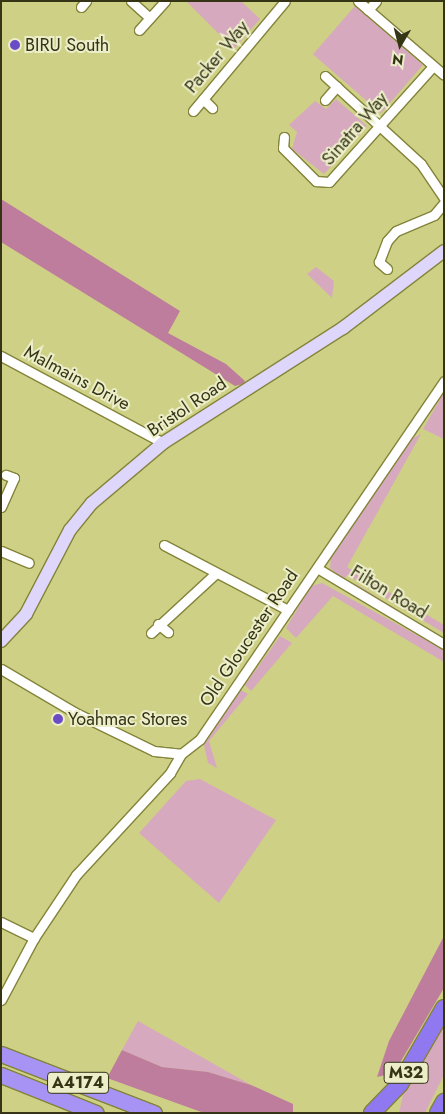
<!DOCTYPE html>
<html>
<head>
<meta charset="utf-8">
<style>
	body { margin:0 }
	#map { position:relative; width:445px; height:1114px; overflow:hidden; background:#ced085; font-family:Jost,sans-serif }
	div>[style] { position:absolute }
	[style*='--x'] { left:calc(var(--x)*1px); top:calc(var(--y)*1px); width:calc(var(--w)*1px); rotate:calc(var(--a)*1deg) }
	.green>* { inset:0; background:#d7a9be; transform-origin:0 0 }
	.forest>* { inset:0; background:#bf7d9d }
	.roads { filter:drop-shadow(1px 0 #83843a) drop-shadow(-1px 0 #83843a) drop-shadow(0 1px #83843a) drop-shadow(0 -1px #83843a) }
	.minor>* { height:9px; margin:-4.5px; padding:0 4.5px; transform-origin:4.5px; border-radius:4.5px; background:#fff }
	.secondary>* { height:12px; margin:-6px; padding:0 6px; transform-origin:6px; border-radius:6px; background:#ded6fb }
	.trunk>* { height:15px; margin:-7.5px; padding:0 7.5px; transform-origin:7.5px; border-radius:7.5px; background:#a693f4 }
	.motorway>* { height:16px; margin:-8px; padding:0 8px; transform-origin:8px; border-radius:8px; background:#9078f1 }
	.dots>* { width:14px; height:14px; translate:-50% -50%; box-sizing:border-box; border:2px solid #eceec9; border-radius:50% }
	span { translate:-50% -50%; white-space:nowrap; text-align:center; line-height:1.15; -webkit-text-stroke:4px #eceec9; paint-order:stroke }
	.shield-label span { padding:1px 4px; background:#eceec9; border:1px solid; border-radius:4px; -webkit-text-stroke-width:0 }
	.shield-label { font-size:16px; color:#353516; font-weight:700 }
	.poi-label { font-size:18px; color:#353516 }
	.left { translate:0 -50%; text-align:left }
	.street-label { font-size:18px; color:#353516 }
	.frame { position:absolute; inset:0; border:2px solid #353516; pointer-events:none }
	.north { position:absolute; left:375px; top:20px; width:50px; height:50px; -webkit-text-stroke:4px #eceec9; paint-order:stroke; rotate:188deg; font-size:14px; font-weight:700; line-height:20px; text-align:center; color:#353516 }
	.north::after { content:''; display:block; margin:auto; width:18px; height:22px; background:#353516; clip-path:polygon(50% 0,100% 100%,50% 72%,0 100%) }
</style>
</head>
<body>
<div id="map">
	<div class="green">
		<i style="clip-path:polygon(186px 1px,241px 1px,260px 19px,234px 49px)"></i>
		<i style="left:355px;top:6px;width:90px;height:64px;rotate:41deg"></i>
		<i style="clip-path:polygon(336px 99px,367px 126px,324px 174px,292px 149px,297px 132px,289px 125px,315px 101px,326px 109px)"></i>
		<i style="clip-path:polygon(316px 267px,334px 281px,332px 298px,307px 274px)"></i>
		<i style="clip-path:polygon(444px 392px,444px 439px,423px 429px)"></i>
		<i style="clip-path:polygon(421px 434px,347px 567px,444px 625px,444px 633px,347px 575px,344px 580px,330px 568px,331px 556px,411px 439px)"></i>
		<i style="clip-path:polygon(322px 583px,444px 650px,444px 662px,333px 596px,296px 638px,286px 628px,311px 586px)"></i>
		<i style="clip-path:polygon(350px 584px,356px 584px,444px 639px)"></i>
		<i style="clip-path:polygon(280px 636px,292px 643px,251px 691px,245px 685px)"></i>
		<i style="clip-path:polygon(241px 690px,248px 694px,209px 741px,217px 768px,208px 763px,204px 745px)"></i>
		<i style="clip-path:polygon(200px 779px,276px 820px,219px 903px,139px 833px,186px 781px)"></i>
		<i style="clip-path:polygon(444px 1017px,444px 1075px,425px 1113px,399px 1113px,406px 1081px)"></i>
		<i style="clip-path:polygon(138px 1021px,251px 1085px,208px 1072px,162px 1067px,122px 1050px)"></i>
	</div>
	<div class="forest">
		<i style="clip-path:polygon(1px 199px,180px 311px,168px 333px,226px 364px,245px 381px,243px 384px,235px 386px,1px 242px)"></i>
		<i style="clip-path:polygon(444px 936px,444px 988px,394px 1073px,377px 1077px,389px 1041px)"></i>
		<i style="clip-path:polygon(122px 1050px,162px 1067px,208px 1072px,251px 1085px,293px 1104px,293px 1113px,204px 1113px,107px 1078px)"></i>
	</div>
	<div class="roads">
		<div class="minor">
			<i style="--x:131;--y:1;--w:25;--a:42"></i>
			<i style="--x:358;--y:1;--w:113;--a:40.7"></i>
			<i style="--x:81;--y:7;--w:8;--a:-50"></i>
			<i style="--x:368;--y:10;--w:12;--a:-48"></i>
			<i style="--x:139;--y:30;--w:39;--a:-48"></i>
			<i style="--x:325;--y:76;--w:130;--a:42.5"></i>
			<i style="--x:421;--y:164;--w:41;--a:55.9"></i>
			<i style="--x:203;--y:99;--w:13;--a:45"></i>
			<i style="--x:325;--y:100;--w:18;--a:-49"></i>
			<i style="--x:193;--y:111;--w:143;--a:-50.1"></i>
			<i style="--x:284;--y:137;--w:11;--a:95"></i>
			<i style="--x:283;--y:148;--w:47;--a:45"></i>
			<i style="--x:316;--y:181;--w:13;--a:4"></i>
			<i style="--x:329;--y:182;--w:156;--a:-48.1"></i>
			<i style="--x:387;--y:269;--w:11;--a:-139"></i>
			<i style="--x:379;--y:262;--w:22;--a:-69"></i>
			<i style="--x:387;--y:241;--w:13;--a:-48"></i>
			<i style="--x:396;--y:231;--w:41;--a:-22.8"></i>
			<i style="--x:434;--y:215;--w:16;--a:-50"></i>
			<i style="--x:1;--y:356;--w:184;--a:28.2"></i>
			<i style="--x:1;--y:507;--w:32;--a:-66"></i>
			<i style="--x:14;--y:478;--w:9;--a:-159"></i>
			<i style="--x:164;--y:545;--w:140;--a:27.7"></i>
			<i style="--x:1;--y:551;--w:30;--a:23"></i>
			<i style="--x:317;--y:568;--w:148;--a:30.9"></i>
			<i style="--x:158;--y:624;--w:13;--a:39"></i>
			<i style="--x:151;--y:633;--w:88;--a:-42.7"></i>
			<i style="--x:1;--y:669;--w:85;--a:30.5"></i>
			<i style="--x:74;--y:712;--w:89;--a:26"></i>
			<i style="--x:154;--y:751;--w:27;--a:6"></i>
			<i style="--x:1;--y:922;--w:37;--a:26"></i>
			<i style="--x:1;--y:1000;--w:70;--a:-62"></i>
			<i style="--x:34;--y:938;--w:76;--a:-56.3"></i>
			<i style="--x:76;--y:875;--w:139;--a:-47.3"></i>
			<i style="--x:170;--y:773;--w:22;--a:-60"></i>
			<i style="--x:181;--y:754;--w:24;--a:-38"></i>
			<i style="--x:200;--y:739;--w:433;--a:-55.7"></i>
		</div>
		<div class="secondary">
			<i style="--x:1;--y:641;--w:37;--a:-47"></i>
			<i style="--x:26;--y:614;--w:95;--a:-62.4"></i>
			<i style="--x:70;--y:530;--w:35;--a:-51"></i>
			<i style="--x:92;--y:503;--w:93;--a:-40.2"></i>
			<i style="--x:163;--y:443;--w:214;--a:-32.6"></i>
			<i style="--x:343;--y:328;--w:127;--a:-37.3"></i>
		</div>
		<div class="trunk">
			<i style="--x:1;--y:1054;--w:164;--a:21.1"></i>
			<i style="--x:1;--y:1075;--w:102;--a:21.8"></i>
		</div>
		<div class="motorway">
			<i style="--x:372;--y:1113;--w:40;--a:-46"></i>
			<i style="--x:400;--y:1084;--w:88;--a:-59.9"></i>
			<i style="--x:438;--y:1113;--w:13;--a:-61"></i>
		</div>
	</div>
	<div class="dots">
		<i style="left:15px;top:45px;background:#6a4dc6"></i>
		<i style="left:58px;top:719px;background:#6a4dc6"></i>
	</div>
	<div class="shield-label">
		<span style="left:406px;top:1073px">M32</span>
		<span style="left:78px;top:1083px">A4174</span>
	</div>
	<div class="poi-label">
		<span class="left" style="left:25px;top:45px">BIRU South</span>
		<span class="left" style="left:68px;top:719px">Yoahmac Stores</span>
	</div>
	<div class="street-label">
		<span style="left:217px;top:57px;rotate:-50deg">Packer Way</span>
		<span style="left:355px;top:129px;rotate:-49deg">Sinatra Way</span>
		<span style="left:77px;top:378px;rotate:28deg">Malmains Drive</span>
		<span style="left:187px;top:407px;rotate:-34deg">Bristol Road</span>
		<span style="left:389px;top:592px;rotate:31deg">Filton Road</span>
		<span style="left:249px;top:638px;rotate:-56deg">Old Gloucester Road</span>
	</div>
	<div class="frame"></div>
	<div class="north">N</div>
</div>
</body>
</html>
